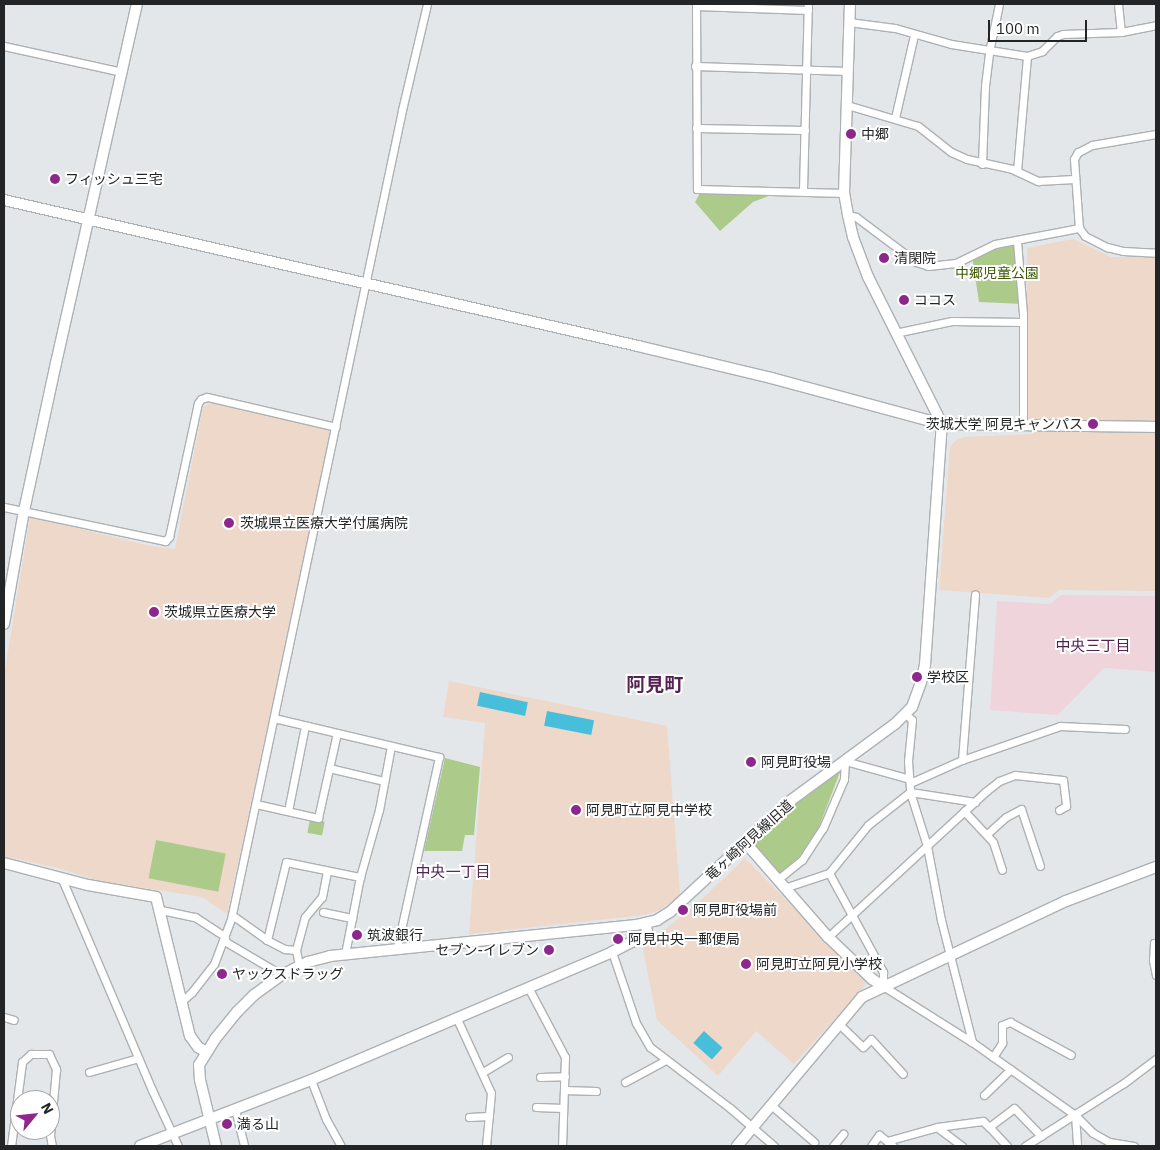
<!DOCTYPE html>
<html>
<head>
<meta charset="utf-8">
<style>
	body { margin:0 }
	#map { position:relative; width:1160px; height:1150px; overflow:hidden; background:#e3e7ea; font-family:"IBM Plex Sans","Noto Sans JP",sans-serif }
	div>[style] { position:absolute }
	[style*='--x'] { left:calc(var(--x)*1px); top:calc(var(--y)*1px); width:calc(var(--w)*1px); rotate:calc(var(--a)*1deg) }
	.education>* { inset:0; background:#edd8ca }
	.medical>* { inset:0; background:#efd5db }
	.green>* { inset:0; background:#accb8b; transform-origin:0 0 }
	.water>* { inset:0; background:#48bfda; transform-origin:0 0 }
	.roads { filter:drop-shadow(1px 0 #adb1b4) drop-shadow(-1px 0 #adb1b4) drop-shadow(0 1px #adb1b4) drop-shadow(0 -1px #adb1b4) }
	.street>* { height:7px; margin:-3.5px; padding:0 3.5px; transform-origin:3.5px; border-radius:3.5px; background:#fff }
	.secondary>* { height:10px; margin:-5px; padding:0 5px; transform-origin:5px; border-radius:5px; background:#fff }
	.dots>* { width:14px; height:14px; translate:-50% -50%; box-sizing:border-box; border:2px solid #fff; border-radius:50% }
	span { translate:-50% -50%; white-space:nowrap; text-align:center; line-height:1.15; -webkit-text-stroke:4px #fff; paint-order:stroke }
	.poi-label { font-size:14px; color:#232425 }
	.left { translate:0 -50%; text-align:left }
	.right { translate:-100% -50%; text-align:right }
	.park-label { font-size:14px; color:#3b5a02 }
	.street-label { font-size:14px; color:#232425 }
	.neighbourhood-label { font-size:15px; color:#542353 }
	.district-label { font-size:19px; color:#542353; font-weight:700 }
	.frame { position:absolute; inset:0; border:5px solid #232425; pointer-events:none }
	.north { position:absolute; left:10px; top:1090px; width:50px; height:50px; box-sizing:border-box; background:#fff; border:1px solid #a7a7a8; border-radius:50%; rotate:62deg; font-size:14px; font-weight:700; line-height:20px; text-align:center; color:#232425 }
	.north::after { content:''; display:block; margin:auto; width:18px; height:22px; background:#8e278c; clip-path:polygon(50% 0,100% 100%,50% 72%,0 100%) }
	.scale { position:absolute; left:988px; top:20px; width:99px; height:22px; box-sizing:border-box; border:2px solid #232425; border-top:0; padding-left:6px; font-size:15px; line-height:18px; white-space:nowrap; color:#232425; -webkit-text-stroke:4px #fff; paint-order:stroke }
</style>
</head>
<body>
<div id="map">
	<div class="education">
		<i style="clip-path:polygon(1073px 239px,1111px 257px,1156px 257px,1156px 591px,1059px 590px,1049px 598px,939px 590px,950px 447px,956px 440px,964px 437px,1033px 434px,1026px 413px,1027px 248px)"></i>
		<i style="clip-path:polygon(211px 403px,328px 427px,331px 433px,227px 914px,202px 897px,100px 881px,58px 868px,4px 856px,4px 676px,30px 517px,155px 547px,175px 549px,203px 407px)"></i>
		<i style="clip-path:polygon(449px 681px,667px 726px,680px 895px,660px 910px,644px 915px,469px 934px,485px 723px,443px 717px)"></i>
		<i style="clip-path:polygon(745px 858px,867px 983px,794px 1064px,756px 1031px,718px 1076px,657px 1020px,642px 945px,658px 935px,699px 902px)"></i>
	</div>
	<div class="medical">
		<i style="clip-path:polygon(1061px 595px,1156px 596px,1156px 672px,1104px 668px,1058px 715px,990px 710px,997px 601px,1050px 604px)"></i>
	</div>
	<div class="green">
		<i style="clip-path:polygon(697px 190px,774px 194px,753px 202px,720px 231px,695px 202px,700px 193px)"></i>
		<i style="clip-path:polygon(1017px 241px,1022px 304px,979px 302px,972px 256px,995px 244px)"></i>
		<i style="clip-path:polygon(445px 758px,480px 767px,474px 835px,465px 835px,462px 851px,424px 851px)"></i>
		<i style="clip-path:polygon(842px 767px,815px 837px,793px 864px,778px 876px,749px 841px)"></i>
		<i style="left:310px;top:819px;width:15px;height:14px;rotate:11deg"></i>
		<i style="left:156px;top:840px;width:71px;height:39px;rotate:11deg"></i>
	</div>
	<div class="water">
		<i style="left:480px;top:692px;width:49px;height:14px;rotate:12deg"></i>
		<i style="left:547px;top:711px;width:48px;height:15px;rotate:11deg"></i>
		<i style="left:704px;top:1031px;width:25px;height:16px;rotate:42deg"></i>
	</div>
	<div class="roads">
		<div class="street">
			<i style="--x:696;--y:4;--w:185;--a:89.7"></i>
			<i style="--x:697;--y:189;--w:147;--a:1.6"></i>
			<i style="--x:1118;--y:4;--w:28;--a:84"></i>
			<i style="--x:696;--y:6;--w:112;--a:2"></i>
			<i style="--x:849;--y:22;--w:46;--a:7.4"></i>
			<i style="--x:895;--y:28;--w:58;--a:15.9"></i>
			<i style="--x:951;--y:44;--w:77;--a:9"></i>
			<i style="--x:1027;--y:56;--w:16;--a:-18"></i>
			<i style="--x:1042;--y:51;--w:21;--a:-45"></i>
			<i style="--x:1057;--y:36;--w:6;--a:-18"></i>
			<i style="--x:1063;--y:34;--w:58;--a:-2"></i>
			<i style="--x:1121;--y:32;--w:36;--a:-11"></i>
			<i style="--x:4;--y:46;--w:121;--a:12.4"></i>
			<i style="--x:695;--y:66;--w:153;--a:1.9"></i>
			<i style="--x:847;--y:105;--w:74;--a:16.5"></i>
			<i style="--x:918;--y:126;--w:42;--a:38.2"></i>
			<i style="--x:951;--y:152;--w:17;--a:24"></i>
			<i style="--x:967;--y:159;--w:46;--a:12.5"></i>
			<i style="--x:1012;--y:169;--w:29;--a:25"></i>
			<i style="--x:1038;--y:181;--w:36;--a:-3"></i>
			<i style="--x:895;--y:118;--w:85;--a:-77.1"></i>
			<i style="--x:696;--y:128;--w:109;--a:1.1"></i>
			<i style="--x:1156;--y:134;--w:65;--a:170.2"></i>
			<i style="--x:1092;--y:145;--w:16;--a:153"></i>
			<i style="--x:1078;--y:152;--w:8;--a:120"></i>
			<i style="--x:1074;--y:159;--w:69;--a:85.9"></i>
			<i style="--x:1079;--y:228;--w:10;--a:53"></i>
			<i style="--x:1085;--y:236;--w:25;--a:27"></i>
			<i style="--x:1107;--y:247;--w:16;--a:14"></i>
			<i style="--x:1123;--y:251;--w:33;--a:3"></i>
			<i style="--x:982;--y:164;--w:78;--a:-87.8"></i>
			<i style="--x:985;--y:86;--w:34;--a:-83"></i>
			<i style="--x:989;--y:52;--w:49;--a:-78.2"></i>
			<i style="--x:1017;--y:171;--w:115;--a:-85"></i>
			<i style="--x:803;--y:190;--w:186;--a:-88.5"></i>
			<i style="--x:848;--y:215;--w:8;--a:14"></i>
			<i style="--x:856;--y:217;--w:75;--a:36.9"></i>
			<i style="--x:916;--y:262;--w:13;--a:18"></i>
			<i style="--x:928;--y:266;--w:28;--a:-6"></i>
			<i style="--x:956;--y:263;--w:43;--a:-26"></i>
			<i style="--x:995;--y:244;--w:86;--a:-10.8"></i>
			<i style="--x:1017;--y:241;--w:73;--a:85.3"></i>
			<i style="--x:1023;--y:314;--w:112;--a:90"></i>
			<i style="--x:895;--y:333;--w:58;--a:-11.9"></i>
			<i style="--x:952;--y:321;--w:71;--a:0.8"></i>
			<i style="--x:4;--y:507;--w:165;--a:11.9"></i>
			<i style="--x:165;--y:541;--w:6;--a:-45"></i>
			<i style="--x:169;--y:537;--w:137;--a:-77.8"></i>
			<i style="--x:198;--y:403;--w:5;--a:-53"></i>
			<i style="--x:201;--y:399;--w:6;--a:-18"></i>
			<i style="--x:207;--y:397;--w:132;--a:13.1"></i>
			<i style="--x:906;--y:714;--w:8;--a:45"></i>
			<i style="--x:912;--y:720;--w:41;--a:95.6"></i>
			<i style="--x:908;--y:761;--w:31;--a:86"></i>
			<i style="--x:910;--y:792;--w:57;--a:72.5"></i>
			<i style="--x:927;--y:846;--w:75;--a:79.3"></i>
			<i style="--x:941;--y:920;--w:126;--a:75.7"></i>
			<i style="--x:274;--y:718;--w:170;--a:13.3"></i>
			<i style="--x:439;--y:757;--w:196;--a:102.4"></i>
			<i style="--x:962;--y:760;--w:166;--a:-85.5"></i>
			<i style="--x:329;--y:768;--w:57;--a:13.3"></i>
			<i style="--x:910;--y:783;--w:57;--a:-23.9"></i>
			<i style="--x:962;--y:760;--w:104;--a:-19.1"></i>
			<i style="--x:1060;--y:726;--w:65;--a:2.6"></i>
			<i style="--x:256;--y:804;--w:64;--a:12.7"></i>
			<i style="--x:318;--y:818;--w:87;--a:-77.4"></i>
			<i style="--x:288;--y:811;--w:87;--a:-78.7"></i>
			<i style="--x:964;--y:811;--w:42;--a:46.9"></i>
			<i style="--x:993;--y:842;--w:29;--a:72"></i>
			<i style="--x:987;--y:834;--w:25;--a:-42"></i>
			<i style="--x:1006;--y:817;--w:17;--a:-28"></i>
			<i style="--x:1021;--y:809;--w:60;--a:71.6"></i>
			<i style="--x:829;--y:873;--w:113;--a:61.4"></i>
			<i style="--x:883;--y:972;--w:14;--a:90"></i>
			<i style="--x:883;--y:986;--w:105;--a:32.2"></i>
			<i style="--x:972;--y:1042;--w:126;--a:35.3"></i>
			<i style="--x:1075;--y:1115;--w:25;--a:45"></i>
			<i style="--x:1093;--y:1133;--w:18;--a:29"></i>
			<i style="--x:1109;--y:1142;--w:25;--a:9"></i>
			<i style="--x:62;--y:879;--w:229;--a:66.9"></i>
			<i style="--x:152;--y:1090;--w:62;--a:65.1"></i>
			<i style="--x:777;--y:880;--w:32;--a:-39"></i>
			<i style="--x:802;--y:860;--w:38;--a:-57"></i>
			<i style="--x:823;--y:828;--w:53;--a:-66.8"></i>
			<i style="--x:844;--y:779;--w:18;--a:-87"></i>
			<i style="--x:845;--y:761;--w:67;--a:15.5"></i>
			<i style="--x:784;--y:888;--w:47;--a:-18.4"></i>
			<i style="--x:829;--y:873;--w:62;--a:-50.9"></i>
			<i style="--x:868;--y:825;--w:53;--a:-38.2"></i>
			<i style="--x:910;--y:792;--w:66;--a:8.7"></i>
			<i style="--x:161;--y:910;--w:35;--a:12"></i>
			<i style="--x:195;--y:917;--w:35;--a:33"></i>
			<i style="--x:224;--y:936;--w:6;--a:72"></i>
			<i style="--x:226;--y:942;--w:65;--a:30.5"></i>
			<i style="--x:323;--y:912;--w:30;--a:12"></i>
			<i style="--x:232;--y:915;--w:43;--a:35.5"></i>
			<i style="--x:267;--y:940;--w:20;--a:27"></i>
			<i style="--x:285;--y:949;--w:11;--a:5"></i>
			<i style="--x:296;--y:950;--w:15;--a:79"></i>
			<i style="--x:828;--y:937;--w:214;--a:-42.7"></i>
			<i style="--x:985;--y:792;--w:18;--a:-38"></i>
			<i style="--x:999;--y:781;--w:17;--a:-21"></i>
			<i style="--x:1015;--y:775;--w:48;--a:5.9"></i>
			<i style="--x:1063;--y:780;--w:26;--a:83"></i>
			<i style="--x:1066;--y:806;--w:8;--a:150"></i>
			<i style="--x:267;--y:940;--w:80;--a:-76.3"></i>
			<i style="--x:286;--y:862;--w:76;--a:11.5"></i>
			<i style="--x:1156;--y:943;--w:2;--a:180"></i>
			<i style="--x:1154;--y:943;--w:17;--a:93"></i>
			<i style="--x:1153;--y:960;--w:15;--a:79"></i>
			<i style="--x:296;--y:950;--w:34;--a:-75"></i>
			<i style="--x:305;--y:917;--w:26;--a:-50"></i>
			<i style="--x:322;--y:897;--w:26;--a:-79"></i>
			<i style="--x:612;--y:952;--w:75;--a:71.3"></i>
			<i style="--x:636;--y:1023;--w:28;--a:60"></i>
			<i style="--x:650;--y:1047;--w:101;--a:37.3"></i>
			<i style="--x:730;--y:1108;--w:58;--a:40.8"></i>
			<i style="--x:345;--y:954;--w:78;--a:-79"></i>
			<i style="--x:360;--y:877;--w:70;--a:-74.2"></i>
			<i style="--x:379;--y:810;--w:65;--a:-79.4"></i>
			<i style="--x:529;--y:989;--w:77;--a:62.1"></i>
			<i style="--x:565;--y:1057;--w:89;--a:91.9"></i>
			<i style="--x:182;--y:1001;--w:13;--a:-42"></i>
			<i style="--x:192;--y:992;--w:36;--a:-52"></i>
			<i style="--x:214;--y:964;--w:48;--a:-69.3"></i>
			<i style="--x:231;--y:919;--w:827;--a:-78.06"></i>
			<i style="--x:402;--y:110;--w:109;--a:-76.7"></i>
			<i style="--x:4;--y:1017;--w:10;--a:17"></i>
			<i style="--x:457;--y:1019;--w:81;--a:65.3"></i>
			<i style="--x:491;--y:1093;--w:53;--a:95.4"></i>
			<i style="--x:839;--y:1024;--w:33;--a:44"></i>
			<i style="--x:863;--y:1047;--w:11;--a:-45"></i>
			<i style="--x:871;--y:1039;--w:47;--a:47.6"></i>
			<i style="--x:993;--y:1057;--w:17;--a:-57"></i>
			<i style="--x:1002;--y:1043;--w:18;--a:-90"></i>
			<i style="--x:1002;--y:1025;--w:9;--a:-21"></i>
			<i style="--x:1010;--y:1022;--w:69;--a:28.4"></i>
			<i style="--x:89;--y:1072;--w:51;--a:-15.9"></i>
			<i style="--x:483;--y:1072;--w:29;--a:-31"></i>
			<i style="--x:540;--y:1077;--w:25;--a:-2"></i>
			<i style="--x:311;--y:1080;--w:42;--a:69"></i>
			<i style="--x:326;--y:1119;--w:31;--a:61"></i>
			<i style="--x:625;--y:1082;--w:47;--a:-28.2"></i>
			<i style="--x:564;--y:1090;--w:32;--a:2"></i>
			<i style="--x:984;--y:1095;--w:37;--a:-44"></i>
			<i style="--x:771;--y:1105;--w:57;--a:40.7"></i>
			<i style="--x:536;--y:1107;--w:27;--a:2"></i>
			<i style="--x:235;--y:1109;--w:38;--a:76"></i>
			<i style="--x:1075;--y:1115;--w:31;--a:86"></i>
			<i style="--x:469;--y:1117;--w:20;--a:-3"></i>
			<i style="--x:11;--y:1146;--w:85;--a:-82.5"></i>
			<i style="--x:22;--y:1062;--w:12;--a:-42"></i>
			<i style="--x:31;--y:1054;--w:18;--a:0"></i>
			<i style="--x:49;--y:1054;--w:17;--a:65"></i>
			<i style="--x:56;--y:1069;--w:66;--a:95.2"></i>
			<i style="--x:50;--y:1135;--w:11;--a:80"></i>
			<i style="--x:833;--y:1146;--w:16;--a:-50"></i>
			<i style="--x:871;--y:1146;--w:14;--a:-54"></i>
			<i style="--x:879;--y:1135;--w:10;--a:37"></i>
			<i style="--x:893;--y:1146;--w:8;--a:-140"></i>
			<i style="--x:887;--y:1141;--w:52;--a:-15.6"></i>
			<i style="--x:962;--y:1146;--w:31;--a:-143"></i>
			<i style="--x:937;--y:1127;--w:46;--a:-7.4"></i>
			<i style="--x:983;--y:1121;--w:8;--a:45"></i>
			<i style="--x:1007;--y:1146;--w:26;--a:-133"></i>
			<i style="--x:989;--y:1127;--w:31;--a:-37"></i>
			<i style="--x:1014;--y:1108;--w:39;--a:46"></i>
			<i style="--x:1025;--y:1146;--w:117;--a:-32.5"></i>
			<i style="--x:1124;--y:1083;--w:40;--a:-37"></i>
		</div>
		<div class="secondary">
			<i style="--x:4;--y:200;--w:651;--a:12.97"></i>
			<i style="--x:638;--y:346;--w:137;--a:13.5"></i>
			<i style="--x:771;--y:378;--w:177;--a:15.1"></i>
			<i style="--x:942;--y:424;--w:214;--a:0.8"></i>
			<i style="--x:4;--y:624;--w:115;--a:-80"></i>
			<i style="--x:24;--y:511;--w:151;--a:-77.8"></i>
			<i style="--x:56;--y:363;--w:368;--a:-77.3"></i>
			<i style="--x:745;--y:842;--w:126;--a:48.9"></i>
			<i style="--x:828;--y:937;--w:61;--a:43.7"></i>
			<i style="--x:872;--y:979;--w:13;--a:32"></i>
			<i style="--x:4;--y:863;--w:87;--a:14.7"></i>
			<i style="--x:88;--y:885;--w:69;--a:10"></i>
			<i style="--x:156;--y:897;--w:143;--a:76.3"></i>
			<i style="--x:190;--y:1036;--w:14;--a:54"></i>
			<i style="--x:198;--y:1047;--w:9;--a:32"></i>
			<i style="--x:140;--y:1146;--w:183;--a:-21.1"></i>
			<i style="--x:311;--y:1080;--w:327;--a:-23"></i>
			<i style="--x:612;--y:952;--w:34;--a:-27"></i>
			<i style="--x:642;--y:937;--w:6;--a:-39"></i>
			<i style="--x:647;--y:933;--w:10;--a:-96"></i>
			<i style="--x:216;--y:1146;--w:68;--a:-103.6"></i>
			<i style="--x:200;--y:1080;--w:15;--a:-94"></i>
			<i style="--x:199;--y:1065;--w:31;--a:-58"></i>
			<i style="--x:215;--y:1039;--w:35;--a:-51"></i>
			<i style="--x:237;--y:1012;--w:24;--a:-45"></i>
			<i style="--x:254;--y:995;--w:34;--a:-36"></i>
			<i style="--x:282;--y:975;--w:29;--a:-27"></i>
			<i style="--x:308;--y:962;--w:23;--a:-15"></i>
			<i style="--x:330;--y:956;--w:308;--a:-5.8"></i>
			<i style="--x:636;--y:925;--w:22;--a:-13"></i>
			<i style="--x:657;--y:920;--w:15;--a:-32"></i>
			<i style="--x:670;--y:912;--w:163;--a:-42.8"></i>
			<i style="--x:790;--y:801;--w:130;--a:-36.3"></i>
			<i style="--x:895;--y:724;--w:24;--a:-45"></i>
			<i style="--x:912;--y:707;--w:27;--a:-70"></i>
			<i style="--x:921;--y:682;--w:17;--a:-77"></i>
			<i style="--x:925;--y:665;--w:242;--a:-86"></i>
			<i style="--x:942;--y:424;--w:165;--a:-116.7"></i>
			<i style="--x:868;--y:277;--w:43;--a:-110.6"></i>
			<i style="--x:853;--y:237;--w:23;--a:-103"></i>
			<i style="--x:848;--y:215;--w:22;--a:-100"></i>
			<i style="--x:844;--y:193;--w:189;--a:-88.2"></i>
			<i style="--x:737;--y:1146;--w:194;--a:-50"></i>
			<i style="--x:862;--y:997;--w:225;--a:-25.2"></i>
			<i style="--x:1066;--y:901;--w:96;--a:-20.7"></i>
		</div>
	</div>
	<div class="dots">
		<i style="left:851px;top:134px;background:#8e278c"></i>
		<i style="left:55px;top:179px;background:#8e278c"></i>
		<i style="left:884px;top:258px;background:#8e278c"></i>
		<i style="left:904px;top:300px;background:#8e278c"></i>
		<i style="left:1093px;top:424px;background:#8e278c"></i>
		<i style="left:229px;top:523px;background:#8e278c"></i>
		<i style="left:154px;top:612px;background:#8e278c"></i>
		<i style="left:917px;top:677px;background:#8e278c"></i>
		<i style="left:751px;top:762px;background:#8e278c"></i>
		<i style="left:576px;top:810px;background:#8e278c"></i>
		<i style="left:683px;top:910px;background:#8e278c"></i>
		<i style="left:357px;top:935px;background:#8e278c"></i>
		<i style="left:618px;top:939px;background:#8e278c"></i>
		<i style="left:549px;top:950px;background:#8e278c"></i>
		<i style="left:746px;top:964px;background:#8e278c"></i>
		<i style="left:222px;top:974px;background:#8e278c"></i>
		<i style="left:227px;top:1124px;background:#8e278c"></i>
	</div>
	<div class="poi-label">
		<span class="left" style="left:861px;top:134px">中郷</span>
		<span class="left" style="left:65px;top:179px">フィッシュ三宅</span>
		<span class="left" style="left:894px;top:258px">清閑院</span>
		<span class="left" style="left:914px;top:300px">ココス</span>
		<span class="right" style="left:1083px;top:424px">茨城大学 阿見キャンパス</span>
		<span class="left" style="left:240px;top:523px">茨城県立医療大学付属病院</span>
		<span class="left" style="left:164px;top:612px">茨城県立医療大学</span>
		<span class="left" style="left:927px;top:677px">学校区</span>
		<span class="left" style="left:761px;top:762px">阿見町役場</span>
		<span class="left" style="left:586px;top:810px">阿見町立阿見中学校</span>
		<span class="left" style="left:693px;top:910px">阿見町役場前</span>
		<span class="left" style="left:367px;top:935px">筑波銀行</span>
		<span class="left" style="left:628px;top:939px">阿見中央一郵便局</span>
		<span class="right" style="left:539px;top:950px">セブン-イレブン</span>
		<span class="left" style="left:756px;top:964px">阿見町立阿見小学校</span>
		<span class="left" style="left:232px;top:974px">ヤックスドラッグ</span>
		<span class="left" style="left:237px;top:1124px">満る山</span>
	</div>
	<div class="park-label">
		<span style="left:997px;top:273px">中郷児童公園</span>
	</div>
	<div class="street-label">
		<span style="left:749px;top:840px;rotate:-42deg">竜ヶ崎阿見線旧道</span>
	</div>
	<div class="neighbourhood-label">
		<span style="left:1093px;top:646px">中央三丁目</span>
		<span style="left:453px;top:872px">中央一丁目</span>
	</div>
	<div class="district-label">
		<span style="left:655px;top:685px">阿見町</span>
	</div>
	<div class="frame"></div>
	<div class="north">N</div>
	<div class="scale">100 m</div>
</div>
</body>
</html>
